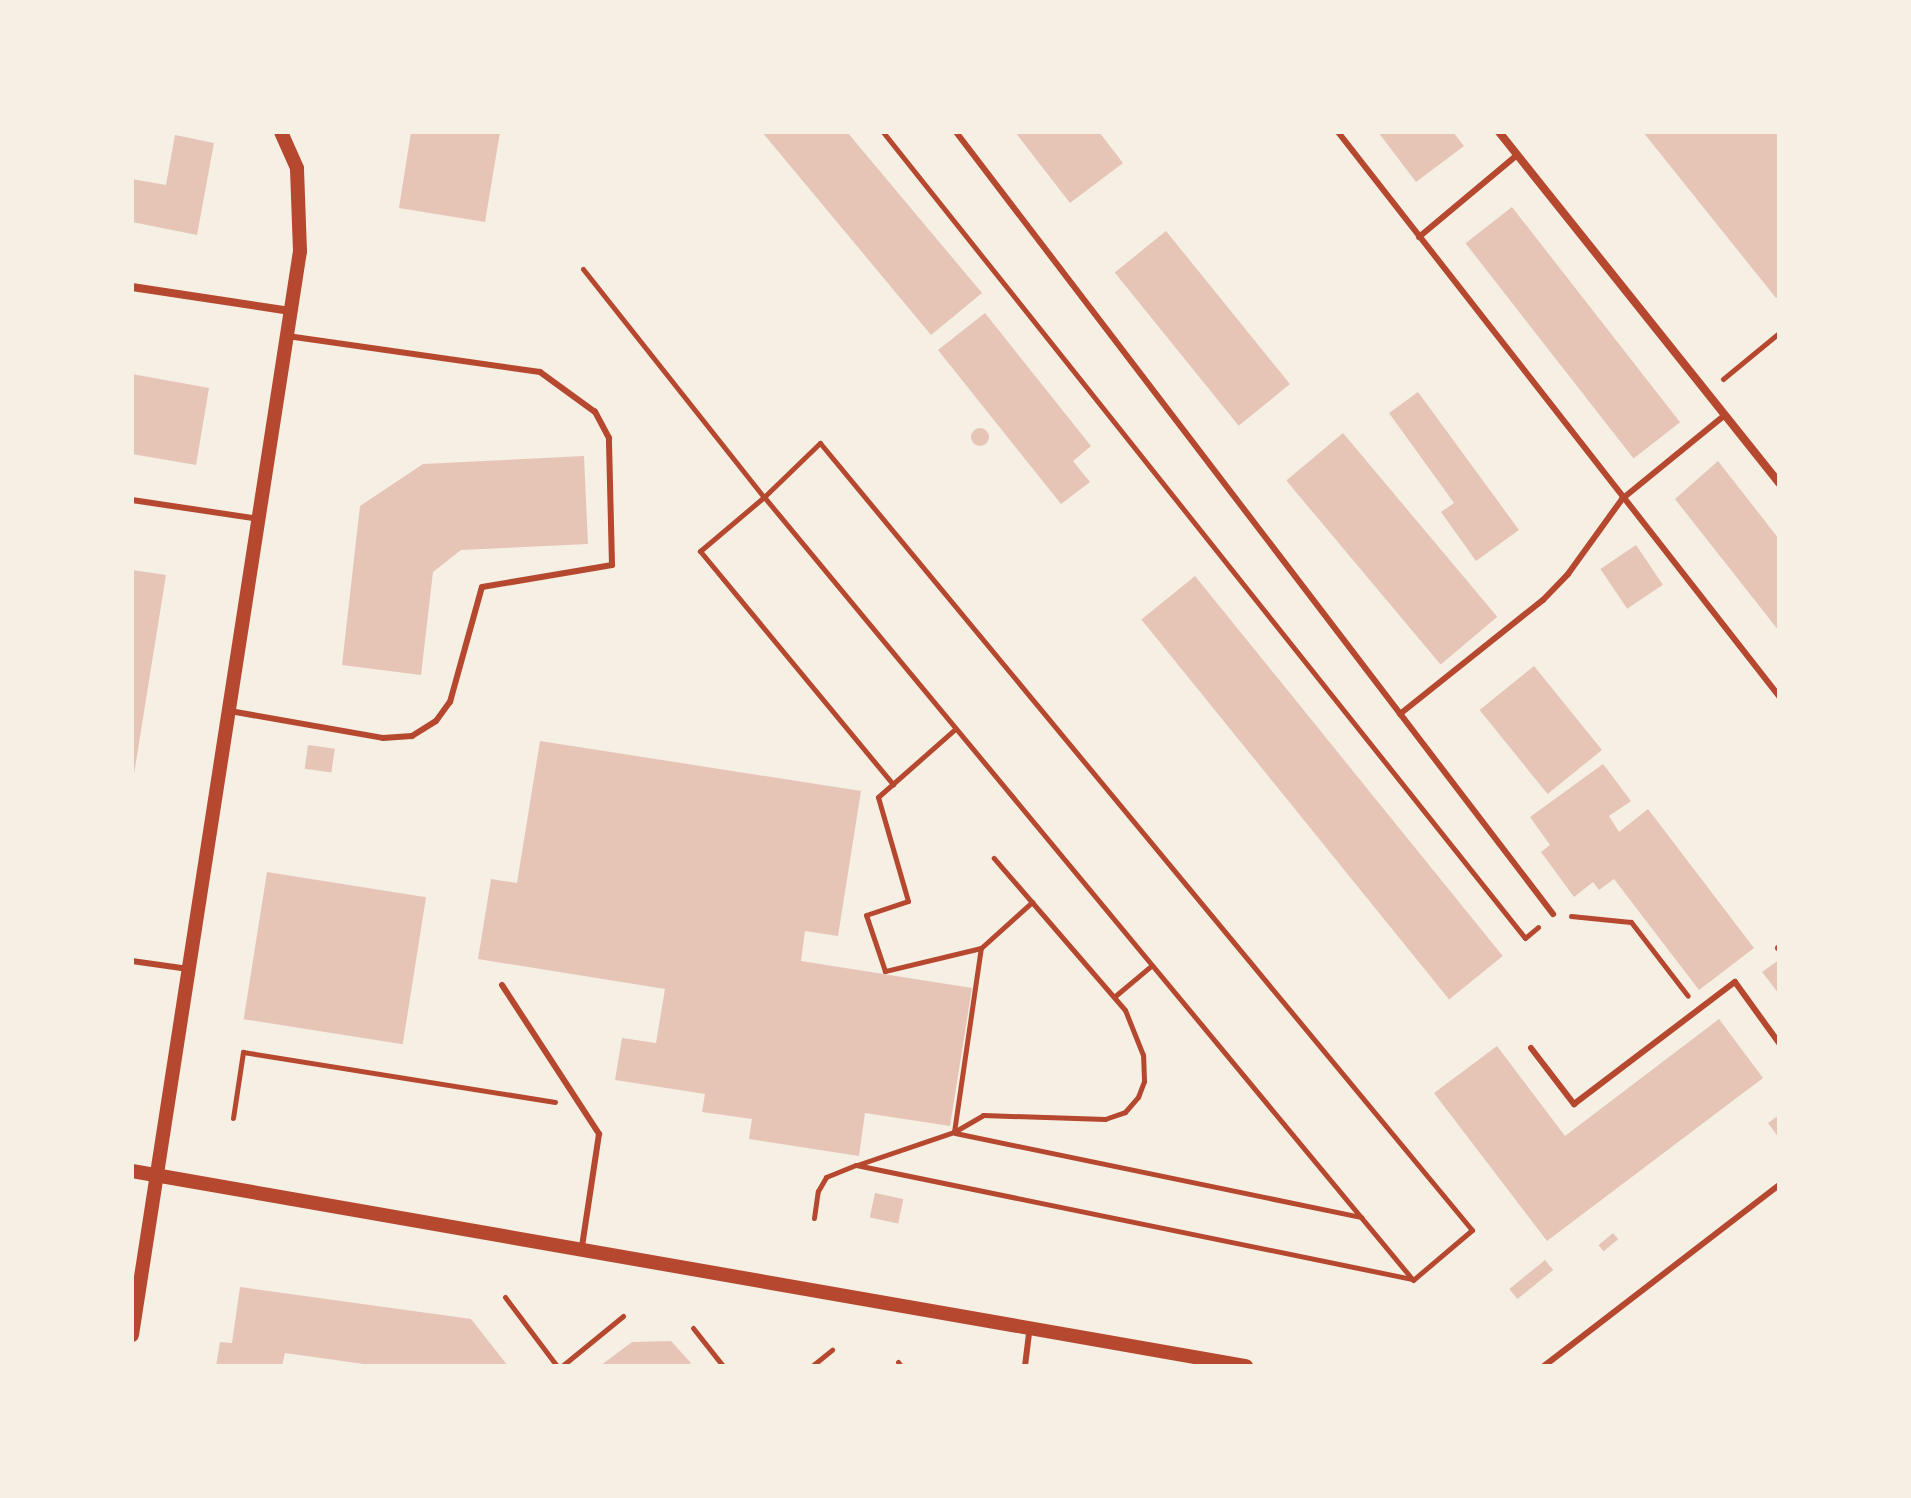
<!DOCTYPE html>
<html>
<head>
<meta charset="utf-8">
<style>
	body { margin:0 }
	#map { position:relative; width:1911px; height:1498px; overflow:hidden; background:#f6efe4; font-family:Barlow,sans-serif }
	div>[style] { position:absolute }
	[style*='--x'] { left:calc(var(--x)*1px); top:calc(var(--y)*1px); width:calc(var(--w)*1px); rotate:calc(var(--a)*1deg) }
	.building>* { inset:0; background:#e6c5b7; transform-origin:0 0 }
	.round { border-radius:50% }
	.path>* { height:5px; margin:-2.5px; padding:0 2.5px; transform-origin:2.5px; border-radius:2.5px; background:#b5482f }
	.service>* { height:6px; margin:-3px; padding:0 3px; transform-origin:3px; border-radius:3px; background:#b5482f }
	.minor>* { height:8px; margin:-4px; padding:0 4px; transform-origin:4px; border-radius:4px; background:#b5482f }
	.tertiary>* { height:14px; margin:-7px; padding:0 7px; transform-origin:7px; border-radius:7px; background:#b5482f }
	span { translate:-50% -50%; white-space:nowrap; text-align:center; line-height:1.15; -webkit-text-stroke:6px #f6efe4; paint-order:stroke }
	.frame { position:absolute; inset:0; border:134px solid #f6efe4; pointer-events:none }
</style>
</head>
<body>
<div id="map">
	<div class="building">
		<i style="clip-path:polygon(411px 132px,500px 132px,485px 222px,399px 208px)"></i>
		<i style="clip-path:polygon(762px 132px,847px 132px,982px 293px,931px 335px)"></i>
		<i style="clip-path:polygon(1015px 132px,1099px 132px,1123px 163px,1070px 203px)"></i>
		<i style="clip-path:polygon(1378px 132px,1453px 132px,1464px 146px,1416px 182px)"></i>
		<i style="clip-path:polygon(1643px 132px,1778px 132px,1779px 296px,1776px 298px)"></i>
		<i style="clip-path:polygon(175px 135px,214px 143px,197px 235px,132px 222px,132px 179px,166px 185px)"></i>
		<i style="left:1512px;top:207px;width:273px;height:59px;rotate:52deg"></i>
		<i style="left:1166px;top:231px;width:197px;height:66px;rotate:51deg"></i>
		<i style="clip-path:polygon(985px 313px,1091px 446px,1073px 461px,1090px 482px,1061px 504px,938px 350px)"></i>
		<i style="clip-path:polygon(132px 374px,209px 388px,196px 465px,132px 454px)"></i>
		<i style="clip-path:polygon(1418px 392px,1519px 530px,1476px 561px,1441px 512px,1454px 503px,1389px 413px)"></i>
		<i class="round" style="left:971px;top:428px;width:18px;height:18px"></i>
		<i style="left:1343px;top:433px;width:240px;height:74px;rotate:50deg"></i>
		<i style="clip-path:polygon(584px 456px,588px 544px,461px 550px,433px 572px,421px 675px,342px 665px,360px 506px,423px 464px)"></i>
		<i style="clip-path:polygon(1718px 461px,1779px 539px,1779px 631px,1675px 499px)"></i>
		<i style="left:1636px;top:545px;width:48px;height:43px;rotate:56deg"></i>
		<i style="clip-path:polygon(132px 570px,166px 575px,134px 774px,132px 774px)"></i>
		<i style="left:1195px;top:576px;width:489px;height:69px;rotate:51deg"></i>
		<i style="left:1534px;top:666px;width:108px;height:70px;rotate:51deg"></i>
		<i style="clip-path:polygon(540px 741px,861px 791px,838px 936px,805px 931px,801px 961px,972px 988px,950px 1126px,865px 1113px,859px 1156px,749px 1139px,752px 1119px,702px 1112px,705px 1094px,615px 1080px,622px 1038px,656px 1043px,665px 989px,478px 959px,491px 879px,517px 883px)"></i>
		<i style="left:308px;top:745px;width:27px;height:24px;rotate:8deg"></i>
		<i style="clip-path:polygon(1603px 764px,1631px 801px,1609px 816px,1619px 832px,1648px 809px,1754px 948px,1699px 990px,1614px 879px,1599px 890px,1593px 882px,1574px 897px,1541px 852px,1550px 845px,1530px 817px)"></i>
		<i style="left:267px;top:872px;width:161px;height:149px;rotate:9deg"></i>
		<i style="clip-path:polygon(1779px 960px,1779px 994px,1762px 972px)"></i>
		<i style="clip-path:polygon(1719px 1019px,1763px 1078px,1547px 1241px,1434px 1093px,1497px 1046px,1565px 1136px)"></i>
		<i style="clip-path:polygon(1779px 1115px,1779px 1138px,1768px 1123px)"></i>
		<i style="left:875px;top:1193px;width:29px;height:25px;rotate:12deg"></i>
		<i style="left:1613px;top:1233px;width:8px;height:19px;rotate:50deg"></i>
		<i style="left:1545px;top:1260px;width:13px;height:46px;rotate:51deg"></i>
		<i style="clip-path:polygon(240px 1287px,471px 1319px,508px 1366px,378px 1366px,285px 1353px,282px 1366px,216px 1366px,220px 1342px,232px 1343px)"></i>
		<i style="clip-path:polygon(671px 1341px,691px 1363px,687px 1366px,600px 1366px,632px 1342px)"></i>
	</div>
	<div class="path">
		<i style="--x:883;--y:132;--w:1030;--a:51.46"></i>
		<i style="--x:1525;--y:938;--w:17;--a:-40"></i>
		<i style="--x:583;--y:269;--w:291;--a:51.6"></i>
		<i style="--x:764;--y:497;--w:84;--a:139.8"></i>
		<i style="--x:700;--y:551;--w:303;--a:50.4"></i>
		<i style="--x:1723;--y:379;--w:72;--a:-39.4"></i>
		<i style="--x:820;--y:443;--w:1022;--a:50.36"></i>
		<i style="--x:1472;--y:1230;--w:77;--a:139.7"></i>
		<i style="--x:1413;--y:1280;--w:1017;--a:-129.65"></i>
		<i style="--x:764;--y:497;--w:78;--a:-44"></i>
		<i style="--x:1571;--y:916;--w:60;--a:5.7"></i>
		<i style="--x:1631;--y:922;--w:93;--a:52.4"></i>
		<i style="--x:981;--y:948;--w:69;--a:-42"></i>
		<i style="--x:1114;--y:997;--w:48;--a:-40"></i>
		<i style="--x:233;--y:1118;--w:67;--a:-81.4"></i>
		<i style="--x:243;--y:1052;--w:316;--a:9.1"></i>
		<i style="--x:954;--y:1132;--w:186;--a:-81.7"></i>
		<i style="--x:981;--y:948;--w:99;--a:166.5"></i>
		<i style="--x:885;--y:971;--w:59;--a:-108.7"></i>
		<i style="--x:866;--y:915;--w:44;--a:-18.4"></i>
		<i style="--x:908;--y:901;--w:108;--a:-106.1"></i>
		<i style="--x:878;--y:797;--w:103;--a:-41.4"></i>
		<i style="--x:955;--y:1133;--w:415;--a:11.7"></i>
		<i style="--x:857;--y:1165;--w:102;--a:-18.8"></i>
		<i style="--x:954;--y:1132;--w:34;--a:-30"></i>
		<i style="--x:983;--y:1115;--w:122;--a:1.9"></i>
		<i style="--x:1105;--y:1119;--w:21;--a:-19"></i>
		<i style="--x:1125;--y:1112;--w:20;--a:-49"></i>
		<i style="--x:1138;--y:1097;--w:17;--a:-69"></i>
		<i style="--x:1144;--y:1081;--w:26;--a:-92"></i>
		<i style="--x:1143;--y:1055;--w:48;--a:-111.8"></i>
		<i style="--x:1125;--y:1010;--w:201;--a:-130.8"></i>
		<i style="--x:814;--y:1218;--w:27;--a:-82"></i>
		<i style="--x:818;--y:1191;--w:16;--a:-60"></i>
		<i style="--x:826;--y:1177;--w:32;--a:-22"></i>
		<i style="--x:856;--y:1165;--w:568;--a:11.59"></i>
		<i style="--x:505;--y:1297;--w:86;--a:53"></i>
		<i style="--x:693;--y:1328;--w:48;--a:51.7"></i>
		<i style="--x:898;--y:1362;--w:5;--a:53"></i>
		<i style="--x:562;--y:1366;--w:79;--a:-39.3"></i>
		<i style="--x:812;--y:1366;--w:26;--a:-39"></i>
	</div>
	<div class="service">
		<i style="--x:956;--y:132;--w:984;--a:52.64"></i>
		<i style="--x:1338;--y:132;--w:716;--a:51.98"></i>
		<i style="--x:1419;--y:237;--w:128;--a:-39.9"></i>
		<i style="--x:132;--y:500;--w:128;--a:8.5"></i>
		<i style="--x:230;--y:711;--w:155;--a:10"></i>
		<i style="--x:383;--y:738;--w:29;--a:-4"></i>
		<i style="--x:412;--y:736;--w:28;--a:-32"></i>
		<i style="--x:436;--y:721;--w:24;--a:-54"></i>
		<i style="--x:450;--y:702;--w:119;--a:-74.5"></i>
		<i style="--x:482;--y:587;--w:132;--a:-9.6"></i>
		<i style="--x:612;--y:565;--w:127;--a:-91.4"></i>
		<i style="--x:609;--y:438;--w:30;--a:-118"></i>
		<i style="--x:595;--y:412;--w:68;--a:-144"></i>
		<i style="--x:540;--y:372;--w:257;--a:-171.9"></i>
		<i style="--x:1400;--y:714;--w:183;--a:-38.6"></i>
		<i style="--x:1543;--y:600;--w:36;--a:-46"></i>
		<i style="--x:1568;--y:574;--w:92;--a:-54.2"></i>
		<i style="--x:1622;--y:499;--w:133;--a:-39.2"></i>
		<i style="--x:1778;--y:948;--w:1;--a:0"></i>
		<i style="--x:132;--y:961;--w:57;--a:8.1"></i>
		<i style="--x:502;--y:985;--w:178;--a:56.9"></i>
		<i style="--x:599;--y:1134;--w:114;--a:98.6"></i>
		<i style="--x:1531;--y:1048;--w:71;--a:52.5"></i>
		<i style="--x:1574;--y:1104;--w:202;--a:-37.2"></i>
		<i style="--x:1735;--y:982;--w:75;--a:54.2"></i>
		<i style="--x:1025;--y:1366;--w:39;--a:-83"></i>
		<i style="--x:1544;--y:1366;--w:297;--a:-37.6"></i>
	</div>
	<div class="minor">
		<i style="--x:1499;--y:132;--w:449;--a:51.4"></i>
		<i style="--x:132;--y:287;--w:160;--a:8.6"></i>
	</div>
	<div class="tertiary">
		<i style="--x:132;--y:1171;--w:1131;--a:9.93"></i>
		<i style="--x:132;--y:1335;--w:1097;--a:-81.19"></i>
		<i style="--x:300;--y:251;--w:83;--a:-92.1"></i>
		<i style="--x:297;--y:168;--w:39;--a:-114"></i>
	</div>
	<div class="frame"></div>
</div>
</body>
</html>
